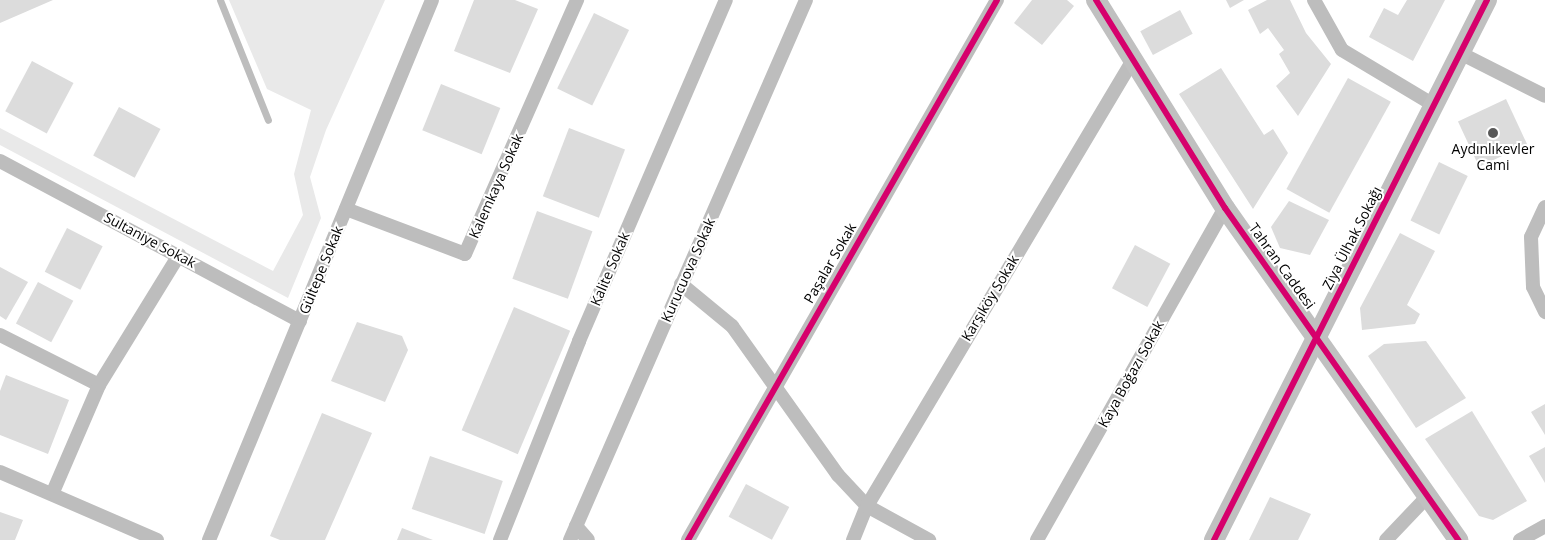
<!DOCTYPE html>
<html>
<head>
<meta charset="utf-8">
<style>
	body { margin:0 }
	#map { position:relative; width:1545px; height:540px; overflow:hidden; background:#fff; font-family:"Open Sans",sans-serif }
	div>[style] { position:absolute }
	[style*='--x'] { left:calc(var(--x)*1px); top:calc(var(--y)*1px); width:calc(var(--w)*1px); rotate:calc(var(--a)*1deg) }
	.green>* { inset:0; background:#e9e9e9 }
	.building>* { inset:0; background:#dcdcdc; transform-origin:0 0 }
	.lane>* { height:7px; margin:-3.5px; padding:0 3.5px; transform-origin:3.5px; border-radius:3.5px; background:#bdbdbd }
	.street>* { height:14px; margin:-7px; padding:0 7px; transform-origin:7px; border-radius:7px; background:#bdbdbd }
	.secondary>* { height:20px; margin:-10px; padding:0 10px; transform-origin:10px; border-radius:10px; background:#c0c0c0 }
	.cycleway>* { height:6px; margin:-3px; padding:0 3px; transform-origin:3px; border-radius:3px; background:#d6006c }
	.dots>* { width:14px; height:14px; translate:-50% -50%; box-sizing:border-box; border:2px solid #fff; border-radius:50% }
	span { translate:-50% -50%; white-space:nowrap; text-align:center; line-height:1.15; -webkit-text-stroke:4px #fff; paint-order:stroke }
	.poi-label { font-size:14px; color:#000 }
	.street-label { font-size:14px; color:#000 }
</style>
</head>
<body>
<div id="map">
	<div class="green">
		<i style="clip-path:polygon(229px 0,385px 0,326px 130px,310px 177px,321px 218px,288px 298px,0 145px,0 128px,273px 271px,303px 215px,294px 174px,311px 110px,267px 89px)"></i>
	</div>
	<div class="building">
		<i style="clip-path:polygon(0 0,53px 0,0 23px)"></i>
		<i style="clip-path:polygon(474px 0,515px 0,538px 9px,510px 73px,454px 51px)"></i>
		<i style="clip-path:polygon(1032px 0,1067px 0,1074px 6px,1042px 45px,1014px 23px)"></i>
		<i style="clip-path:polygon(1226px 0,1244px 0,1230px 8px)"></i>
		<i style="clip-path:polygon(1267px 0,1290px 0,1306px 33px,1331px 64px,1298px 116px,1276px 86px,1290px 73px,1279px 54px,1284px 50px,1268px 28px,1260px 34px,1248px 10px)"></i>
		<i style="clip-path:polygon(1407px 0,1445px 0,1413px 61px,1369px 37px,1384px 8px,1398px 15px)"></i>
		<i style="left:1180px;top:10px;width:27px;height:45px;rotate:62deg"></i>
		<i style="left:594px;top:13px;width:39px;height:84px;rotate:26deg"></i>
		<i style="left:32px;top:61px;width:47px;height:57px;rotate:28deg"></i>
		<i style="clip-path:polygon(1221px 68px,1264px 135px,1273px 129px,1288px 153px,1253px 209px,1179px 94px)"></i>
		<i style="left:1348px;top:78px;width:49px;height:127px;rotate:29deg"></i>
		<i style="left:441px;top:84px;width:64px;height:50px;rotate:22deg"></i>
		<i style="left:1506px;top:99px;width:50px;height:53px;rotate:65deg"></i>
		<i style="left:119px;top:107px;width:47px;height:55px;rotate:28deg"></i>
		<i style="left:569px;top:128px;width:60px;height:73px;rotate:21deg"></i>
		<i style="left:1439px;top:162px;width:32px;height:65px;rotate:26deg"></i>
		<i style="clip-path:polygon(1289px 201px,1329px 220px,1310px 255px,1280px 248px,1271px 227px)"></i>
		<i style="left:537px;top:211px;width:59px;height:72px;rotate:20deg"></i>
		<i style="left:67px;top:228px;width:40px;height:49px;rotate:27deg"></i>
		<i style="clip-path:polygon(1400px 233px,1435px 251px,1407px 305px,1420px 314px,1415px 324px,1362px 330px,1360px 308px)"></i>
		<i style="left:1135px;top:245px;width:40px;height:49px;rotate:28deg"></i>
		<i style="clip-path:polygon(0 267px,28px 282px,6px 320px,0 316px)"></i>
		<i style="left:38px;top:282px;width:40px;height:47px;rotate:28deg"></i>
		<i style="left:514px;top:307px;width:61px;height:134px;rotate:23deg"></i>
		<i style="clip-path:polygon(357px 322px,402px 336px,408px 350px,385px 402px,331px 381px)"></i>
		<i style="clip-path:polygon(1426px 341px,1466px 398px,1416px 428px,1368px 356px,1384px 344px)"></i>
		<i style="clip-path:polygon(6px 375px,69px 400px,48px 454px,0 435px,0 391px)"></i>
		<i style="clip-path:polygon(1545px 404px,1545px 435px,1531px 412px)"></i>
		<i style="clip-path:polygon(1472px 411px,1527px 501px,1493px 520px,1479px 516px,1425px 439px)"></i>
		<i style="clip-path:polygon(322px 413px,372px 433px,325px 540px,280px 540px,270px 536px)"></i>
		<i style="clip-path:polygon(1545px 447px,1545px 483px,1529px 456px)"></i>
		<i style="left:430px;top:456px;width:77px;height:56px;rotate:19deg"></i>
		<i style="left:746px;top:484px;width:49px;height:37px;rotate:28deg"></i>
		<i style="clip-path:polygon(1270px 497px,1311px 514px,1298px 540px,1249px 540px)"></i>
		<i style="clip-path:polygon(0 512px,23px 520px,15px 540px,0 540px)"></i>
		<i style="clip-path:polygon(402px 528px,433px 540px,397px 540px)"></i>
	</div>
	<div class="lane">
		<i style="--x:220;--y:0;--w:129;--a:68.2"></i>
	</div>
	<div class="street">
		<i style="--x:1314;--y:0;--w:57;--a:60.8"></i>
		<i style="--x:1342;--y:50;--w:107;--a:30.9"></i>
		<i style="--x:1460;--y:53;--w:95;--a:26.8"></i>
		<i style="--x:0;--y:161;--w:340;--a:28.1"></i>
		<i style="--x:1545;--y:207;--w:33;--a:115"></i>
		<i style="--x:1531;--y:237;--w:50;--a:87.7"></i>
		<i style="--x:1533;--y:287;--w:28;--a:64"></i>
		<i style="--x:346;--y:209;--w:127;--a:20.7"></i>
		<i style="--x:465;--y:254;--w:278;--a:-66.2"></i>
		<i style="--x:681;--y:284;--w:66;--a:39.5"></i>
		<i style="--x:732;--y:326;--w:183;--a:54.6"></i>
		<i style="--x:838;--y:475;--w:42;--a:46.9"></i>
		<i style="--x:867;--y:506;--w:71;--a:28.7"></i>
		<i style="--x:0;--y:335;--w:111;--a:26.8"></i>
		<i style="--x:0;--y:472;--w:171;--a:23.4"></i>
		<i style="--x:53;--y:492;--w:116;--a:-66.7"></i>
		<i style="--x:99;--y:385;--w:153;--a:-58.4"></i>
		<i style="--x:576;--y:526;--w:18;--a:49"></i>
		<i style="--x:209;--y:540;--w:584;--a:-67.56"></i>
		<i style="--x:500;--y:540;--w:214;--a:-68.3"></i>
		<i style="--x:579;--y:341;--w:371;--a:-66.7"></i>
		<i style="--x:570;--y:540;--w:589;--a:-66.39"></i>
		<i style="--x:688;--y:540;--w:622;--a:-60.22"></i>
		<i style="--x:853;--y:540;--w:37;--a:-68"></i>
		<i style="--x:867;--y:506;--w:519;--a:-59.19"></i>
		<i style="--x:1037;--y:540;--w:382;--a:-60.5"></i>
		<i style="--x:1386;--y:540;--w:59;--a:-46.4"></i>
		<i style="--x:1520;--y:540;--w:29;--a:-29"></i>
	</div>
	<div class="secondary">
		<i style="--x:1096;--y:0;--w:245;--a:58.2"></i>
		<i style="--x:1225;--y:208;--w:406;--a:54.9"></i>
		<i style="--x:1214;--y:540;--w:605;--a:-63.18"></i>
	</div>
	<div class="cycleway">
		<i style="--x:1096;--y:0;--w:245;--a:58.2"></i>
		<i style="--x:1225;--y:208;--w:406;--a:54.9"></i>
		<i style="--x:688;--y:540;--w:622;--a:-60.22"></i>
		<i style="--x:1214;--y:540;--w:605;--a:-63.18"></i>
	</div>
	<div class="dots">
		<i style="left:1493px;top:133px;background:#595959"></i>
	</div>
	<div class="poi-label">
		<span style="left:1493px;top:157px">Aydınlıkevler<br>Cami</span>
	</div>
	<div class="street-label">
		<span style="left:496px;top:186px;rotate:-66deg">Kalemkaya Sokak</span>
		<span style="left:1352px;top:238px;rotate:-63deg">Ziya Ülhak Sokağı</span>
		<span style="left:150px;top:240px;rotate:28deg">Sultaniye Sokak</span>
		<span style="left:830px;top:263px;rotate:-60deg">Paşalar Sokak</span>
		<span style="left:1282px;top:266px;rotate:54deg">Tahran Caddesi</span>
		<span style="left:610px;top:269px;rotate:-67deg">Kalite Sokak</span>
		<span style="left:321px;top:270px;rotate:-68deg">Gültepe Sokak</span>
		<span style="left:688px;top:270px;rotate:-66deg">Kurucuova Sokak</span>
		<span style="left:990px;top:298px;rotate:-59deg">Karşıköy Sokak</span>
		<span style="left:1131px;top:374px;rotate:-61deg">Kaya Boğazı Sokak</span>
	</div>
</div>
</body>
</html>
